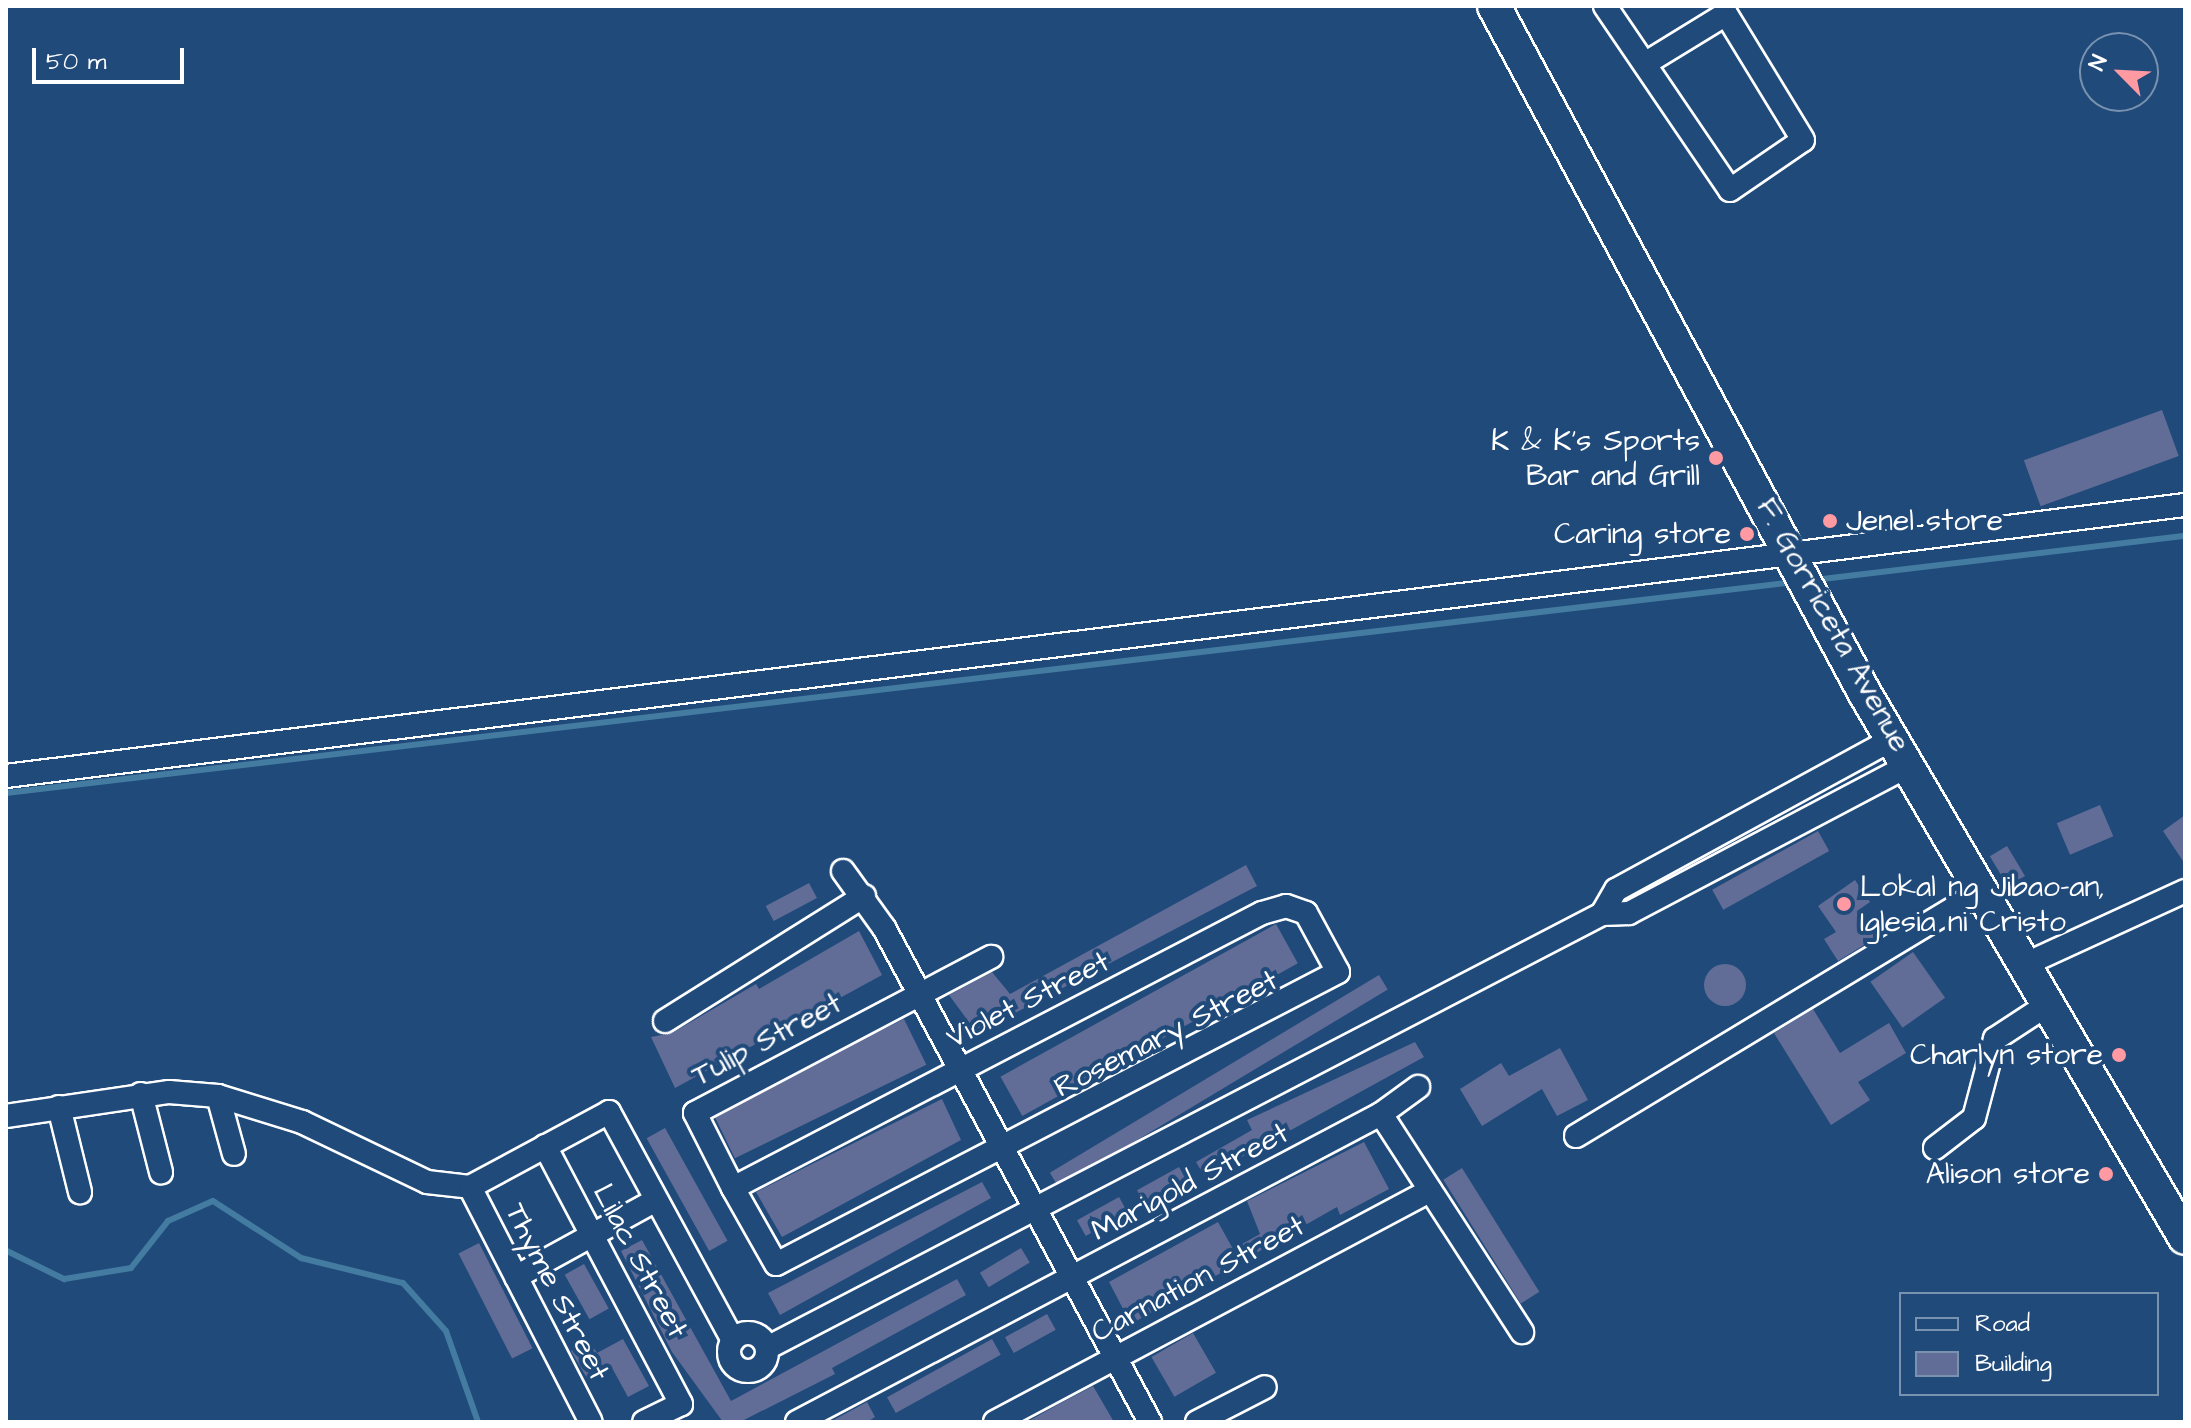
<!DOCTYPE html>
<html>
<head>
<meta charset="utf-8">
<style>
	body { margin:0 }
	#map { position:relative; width:2191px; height:1428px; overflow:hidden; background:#1f4a7a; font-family:"Architects Daughter",sans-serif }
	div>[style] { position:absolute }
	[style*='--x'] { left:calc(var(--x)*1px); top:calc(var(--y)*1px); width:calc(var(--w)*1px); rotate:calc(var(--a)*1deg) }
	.stream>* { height:6px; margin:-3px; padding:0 3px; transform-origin:3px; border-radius:3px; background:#447ba0 }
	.building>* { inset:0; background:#626d97; transform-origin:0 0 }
	.round { border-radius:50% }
	.roads { filter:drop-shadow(2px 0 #fff) drop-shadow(-2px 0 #fff) drop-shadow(0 2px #fff) drop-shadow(0 -2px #fff) }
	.minor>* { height:22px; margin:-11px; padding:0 11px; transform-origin:11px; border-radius:11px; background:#1f4a7a }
	.minor>.ring { margin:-11px; padding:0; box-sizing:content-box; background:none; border:22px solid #1f4a7a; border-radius:50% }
	.secondary>* { height:32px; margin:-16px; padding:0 16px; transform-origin:16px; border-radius:16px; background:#1f4a7a }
	.dots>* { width:22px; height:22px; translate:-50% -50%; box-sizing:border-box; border:4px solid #1f4a7a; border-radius:50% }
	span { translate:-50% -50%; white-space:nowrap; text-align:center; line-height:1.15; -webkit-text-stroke:8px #1f4a7a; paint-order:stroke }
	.poi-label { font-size:30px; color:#fff }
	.right { translate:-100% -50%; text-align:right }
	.left { translate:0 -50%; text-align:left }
	.street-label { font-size:30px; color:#fff }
	.frame { position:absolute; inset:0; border:8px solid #fff; pointer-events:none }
	.legend { position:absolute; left:1899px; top:1292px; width:260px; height:104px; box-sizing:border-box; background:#1f4a7a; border:2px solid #7992af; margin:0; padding:10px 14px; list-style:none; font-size:24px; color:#fff }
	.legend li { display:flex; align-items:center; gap:16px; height:40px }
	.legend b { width:40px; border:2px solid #7992af }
	.north { position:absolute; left:2079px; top:32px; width:80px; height:80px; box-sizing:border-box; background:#1f4a7a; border:2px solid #7992af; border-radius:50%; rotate:294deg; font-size:22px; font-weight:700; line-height:32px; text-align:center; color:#fff }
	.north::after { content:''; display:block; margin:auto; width:28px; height:36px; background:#ff9aa2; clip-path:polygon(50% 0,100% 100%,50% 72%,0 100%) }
	.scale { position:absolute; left:32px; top:48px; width:152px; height:36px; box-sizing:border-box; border:4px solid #fff; border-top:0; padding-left:10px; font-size:24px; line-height:28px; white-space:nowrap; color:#fff; -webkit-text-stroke:6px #1f4a7a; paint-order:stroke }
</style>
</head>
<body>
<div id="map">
	<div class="stream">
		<i style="--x:1814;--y:580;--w:374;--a:-6.8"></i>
		<i style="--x:6;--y:793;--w:1800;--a:-6.73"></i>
		<i style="--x:7;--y:1251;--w:64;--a:26.2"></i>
		<i style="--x:64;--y:1279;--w:68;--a:-9.3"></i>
		<i style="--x:131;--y:1268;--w:60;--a:-51.8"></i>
		<i style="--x:168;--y:1221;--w:49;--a:-24"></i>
		<i style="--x:213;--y:1201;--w:105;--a:32.9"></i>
		<i style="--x:301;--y:1258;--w:105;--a:13.8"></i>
		<i style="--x:403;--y:1283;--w:64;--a:48.1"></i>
		<i style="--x:446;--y:1331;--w:96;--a:70.6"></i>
	</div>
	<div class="building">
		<i style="left:2162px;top:410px;width:49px;height:147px;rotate:70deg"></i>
		<i style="left:2100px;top:805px;width:34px;height:47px;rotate:67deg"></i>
		<i style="clip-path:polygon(2185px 815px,2185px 864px,2163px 831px)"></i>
		<i style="left:1818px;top:831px;width:23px;height:121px;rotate:61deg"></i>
		<i style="left:2007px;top:846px;width:35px;height:20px;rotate:59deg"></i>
		<i style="clip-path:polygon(1246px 865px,1257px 886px,977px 1033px,949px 995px,992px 972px,1010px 994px)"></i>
		<i style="clip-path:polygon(1855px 880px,1870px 902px,1857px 911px,1877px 937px,1838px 961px,1824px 939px,1836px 932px,1818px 906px)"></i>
		<i style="left:809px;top:883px;width:17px;height:49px;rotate:62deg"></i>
		<i style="left:1276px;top:924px;width:45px;height:315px;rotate:61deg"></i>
		<i style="clip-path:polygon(859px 931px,882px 975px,675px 1088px,651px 1037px,672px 1033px,756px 984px,759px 989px)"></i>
		<i style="left:1913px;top:952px;width:56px;height:52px;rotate:55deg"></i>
		<i class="round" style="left:1704px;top:964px;width:42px;height:42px"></i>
		<i style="left:1379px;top:975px;width:17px;height:384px;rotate:59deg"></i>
		<i style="clip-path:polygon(1813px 1009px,1840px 1053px,1889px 1023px,1906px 1053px,1858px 1082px,1870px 1100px,1831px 1125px,1774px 1033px)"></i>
		<i style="left:904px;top:1019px;width:51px;height:213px;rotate:64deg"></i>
		<i style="clip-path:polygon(1415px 1042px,1424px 1057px,1205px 1177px,1196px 1162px,1252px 1130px,1247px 1120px)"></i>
		<i style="clip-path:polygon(1560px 1048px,1588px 1100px,1557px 1116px,1542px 1089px,1482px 1126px,1460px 1089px,1501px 1063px,1509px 1076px)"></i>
		<i style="clip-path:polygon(942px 1099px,961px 1140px,782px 1237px,756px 1192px)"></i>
		<i style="left:665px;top:1128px;width:129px;height:21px;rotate:61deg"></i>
		<i style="clip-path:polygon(1364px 1142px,1389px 1189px,1340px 1215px,1337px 1207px,1131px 1324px,1109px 1282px,1218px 1222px,1233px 1249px,1260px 1234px,1247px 1201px)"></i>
		<i style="left:1179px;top:1167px;width:18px;height:48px;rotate:61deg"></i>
		<i style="left:1462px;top:1168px;width:146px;height:22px;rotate:58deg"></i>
		<i style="clip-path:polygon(982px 1182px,991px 1198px,780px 1315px,768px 1293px)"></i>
		<i style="left:1119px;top:1197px;width:18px;height:48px;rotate:61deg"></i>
		<i style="clip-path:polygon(642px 1240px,731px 1401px,957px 1279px,966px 1295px,832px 1368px,835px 1374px,740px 1422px,723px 1422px,672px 1352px,621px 1251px)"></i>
		<i style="left:479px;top:1243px;width:118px;height:23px;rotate:63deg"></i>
		<i style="left:1021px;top:1248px;width:17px;height:48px;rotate:59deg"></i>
		<i style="left:584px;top:1264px;width:51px;height:22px;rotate:61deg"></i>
		<i style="left:1047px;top:1314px;width:18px;height:48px;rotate:61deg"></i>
		<i style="left:1193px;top:1333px;width:46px;height:48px;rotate:60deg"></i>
		<i style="clip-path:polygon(588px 1339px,597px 1353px,623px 1339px,649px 1386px,628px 1397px,611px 1366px,588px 1380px,571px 1351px)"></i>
		<i style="left:992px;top:1339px;width:18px;height:120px;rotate:61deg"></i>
		<i style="clip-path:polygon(1093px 1386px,1114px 1422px,1027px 1422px,1059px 1404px)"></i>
		<i style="clip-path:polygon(867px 1402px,875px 1417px,867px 1422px,830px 1422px)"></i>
	</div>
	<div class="roads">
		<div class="minor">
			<i style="--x:1605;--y:6;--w:222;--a:55.8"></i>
			<i style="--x:1730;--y:190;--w:88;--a:-34.4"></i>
			<i style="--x:1803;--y:140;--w:148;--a:-121.4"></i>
			<i style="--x:1726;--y:14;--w:94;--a:148.5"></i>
			<i style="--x:6;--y:776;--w:2196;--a:-7.09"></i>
			<i style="--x:843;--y:871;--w:70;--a:54.3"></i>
			<i style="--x:884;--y:928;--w:561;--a:61.7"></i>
			<i style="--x:1602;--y:914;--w:28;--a:-60"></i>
			<i style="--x:1616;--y:890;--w:315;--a:-28.6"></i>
			<i style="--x:2024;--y:965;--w:177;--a:-24.7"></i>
			<i style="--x:665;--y:1021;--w:235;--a:-32.1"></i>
			<i style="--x:141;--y:1094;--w:81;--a:75.6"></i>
			<i style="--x:218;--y:1096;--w:60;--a:74.6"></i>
			<i style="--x:59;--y:1107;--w:88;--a:76.1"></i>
			<i style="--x:1381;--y:1114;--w:46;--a:-36.1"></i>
			<i style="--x:6;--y:1116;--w:165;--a:-8.4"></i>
			<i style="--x:169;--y:1092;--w:49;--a:4.7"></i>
			<i style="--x:218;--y:1096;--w:88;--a:17.2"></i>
			<i style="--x:302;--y:1122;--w:139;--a:25.6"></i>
			<i style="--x:427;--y:1182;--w:43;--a:6.6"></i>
			<i style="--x:470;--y:1187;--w:158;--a:-28.3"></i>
			<i style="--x:609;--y:1112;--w:260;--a:61.5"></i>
			<i style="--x:1576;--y:1136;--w:474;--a:-31.1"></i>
			<i style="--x:545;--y:1146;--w:292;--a:62.2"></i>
			<i style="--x:681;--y:1404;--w:41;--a:154.1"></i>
			<i style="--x:1935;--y:1148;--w:49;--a:-37.6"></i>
			<i style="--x:1974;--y:1118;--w:82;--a:-75.1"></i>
			<i style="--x:1995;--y:1039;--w:62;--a:-33.2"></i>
			<i style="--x:470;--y:1187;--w:264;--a:62.8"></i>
			<i style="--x:733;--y:1188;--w:596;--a:-27.47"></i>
			<i style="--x:1262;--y:913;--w:25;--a:-16"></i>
			<i style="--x:1286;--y:906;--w:21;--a:19"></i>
			<i style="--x:1306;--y:913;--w:67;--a:61.5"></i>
			<i style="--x:1338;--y:972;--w:633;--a:152.54"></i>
			<i style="--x:776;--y:1264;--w:87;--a:-119.5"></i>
			<i style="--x:733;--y:1188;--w:84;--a:-116.9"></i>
			<i style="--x:695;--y:1113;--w:335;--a:-27.8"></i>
			<i style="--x:516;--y:1277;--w:158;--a:-28.8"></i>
			<i class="ring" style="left:729px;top:1333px;width:16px;height:16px"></i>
			<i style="--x:767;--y:1348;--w:941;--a:-27.46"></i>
			<i style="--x:1602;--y:914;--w:27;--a:-2"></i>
			<i style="--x:1629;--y:913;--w:318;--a:-27.8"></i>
			<i style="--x:797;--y:1422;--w:660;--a:-27.81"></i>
			<i style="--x:1381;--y:1114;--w:260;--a:57.1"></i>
			<i style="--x:995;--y:1422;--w:493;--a:-28"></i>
			<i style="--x:1197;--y:1422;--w:76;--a:-27.2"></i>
		</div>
		<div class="secondary">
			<i style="--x:1494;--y:6;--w:779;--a:61.66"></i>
			<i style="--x:1864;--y:692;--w:633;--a:59.55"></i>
		</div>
	</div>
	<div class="dots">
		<i style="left:1716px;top:458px;background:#ff9aa2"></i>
		<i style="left:1830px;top:521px;background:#ff9aa2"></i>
		<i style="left:1747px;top:534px;background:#ff9aa2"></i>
		<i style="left:1844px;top:904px;background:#ff9aa2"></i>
		<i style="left:2119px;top:1055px;background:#ff9aa2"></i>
		<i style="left:2106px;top:1174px;background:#ff9aa2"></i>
	</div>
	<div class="poi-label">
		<span class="right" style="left:1700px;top:458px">K &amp; K's Sports<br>Bar and Grill</span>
		<span class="left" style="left:1846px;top:521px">Jenel store</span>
		<span class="right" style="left:1731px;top:534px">Caring store</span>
		<span class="left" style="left:1860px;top:904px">Lokal ng Jibao-an,<br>Iglesia ni Cristo</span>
		<span class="right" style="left:2103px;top:1055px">Charlyn store</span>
		<span class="right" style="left:2090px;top:1174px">Alison store</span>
	</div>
	<div class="street-label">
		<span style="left:1833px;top:625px;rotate:61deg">F. Gorriceta Avenue</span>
		<span style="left:1028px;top:1000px;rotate:-27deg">Violet Street</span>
		<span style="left:1166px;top:1034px;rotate:-27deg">Rosemary Street</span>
		<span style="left:767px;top:1040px;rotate:-28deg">Tulip Street</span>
		<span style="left:1190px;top:1182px;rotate:-28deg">Marigold Street</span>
		<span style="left:640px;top:1261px;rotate:62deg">Lilac Street</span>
		<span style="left:1198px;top:1279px;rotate:-28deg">Carnation Street</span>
		<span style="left:557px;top:1292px;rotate:63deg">Thyme Street</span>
	</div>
	<div class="frame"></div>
	<ul class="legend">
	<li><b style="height:10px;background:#1f4a7a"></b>Road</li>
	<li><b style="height:22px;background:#626d97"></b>Building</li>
	</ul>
	<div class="north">N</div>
	<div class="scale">50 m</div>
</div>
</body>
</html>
